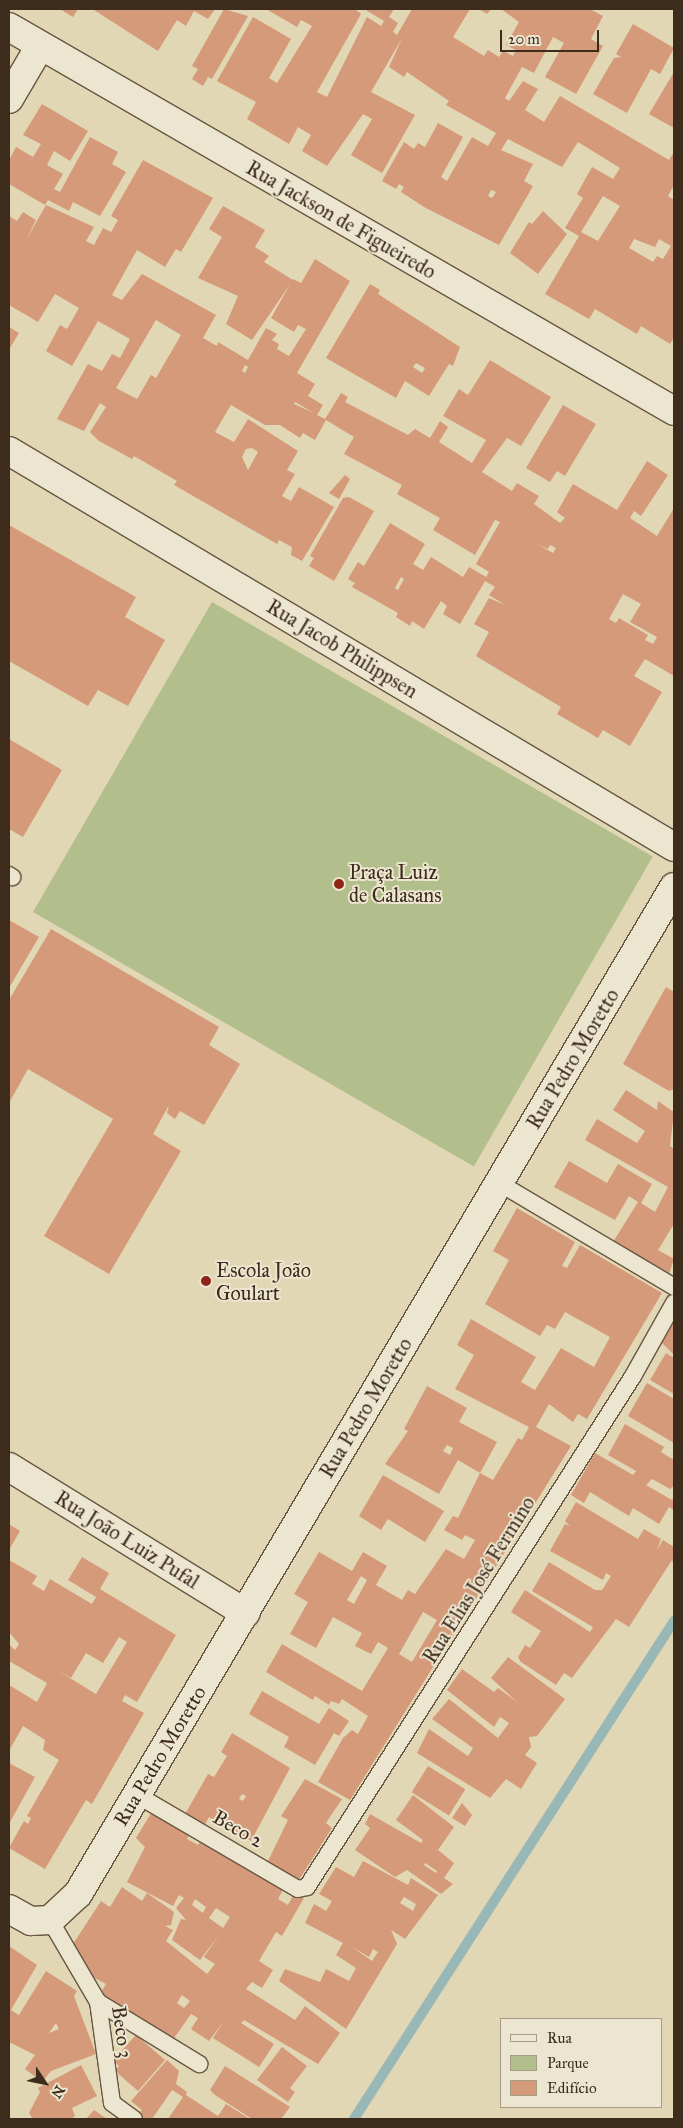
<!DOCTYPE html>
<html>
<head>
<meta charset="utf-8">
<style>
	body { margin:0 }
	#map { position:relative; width:683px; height:2128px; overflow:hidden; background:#e2d7b5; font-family:"IM FELL Great Primer",serif }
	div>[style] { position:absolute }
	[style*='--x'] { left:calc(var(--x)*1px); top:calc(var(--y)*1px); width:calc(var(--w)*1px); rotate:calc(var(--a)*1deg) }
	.green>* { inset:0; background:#b3be8d; transform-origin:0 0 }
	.stream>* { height:10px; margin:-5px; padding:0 5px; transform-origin:5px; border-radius:5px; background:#98b7b7 }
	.building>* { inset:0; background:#d59a79; transform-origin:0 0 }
	.roads { filter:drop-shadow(1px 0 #665642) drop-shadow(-1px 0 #665642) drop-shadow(0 1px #665642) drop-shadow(0 -1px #665642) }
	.service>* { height:16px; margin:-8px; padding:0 8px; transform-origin:8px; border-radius:8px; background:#ece5cf }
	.minor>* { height:28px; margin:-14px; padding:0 14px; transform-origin:14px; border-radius:14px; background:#ece5cf }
	.dots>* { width:14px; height:14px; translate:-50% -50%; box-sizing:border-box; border:2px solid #ece5cf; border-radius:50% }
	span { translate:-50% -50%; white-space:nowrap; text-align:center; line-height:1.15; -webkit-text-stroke:4px #ece5cf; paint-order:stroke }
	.street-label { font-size:20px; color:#3d2b1c }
	.poi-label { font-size:20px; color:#3d2b1c }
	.left { translate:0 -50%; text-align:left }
	.frame { position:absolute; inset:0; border:10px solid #3d2b1c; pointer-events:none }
	.legend { position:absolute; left:500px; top:2018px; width:162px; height:90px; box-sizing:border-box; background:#ece5cf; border:1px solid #a69b87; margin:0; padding:6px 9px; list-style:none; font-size:15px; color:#3d2b1c }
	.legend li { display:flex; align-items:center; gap:10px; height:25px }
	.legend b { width:25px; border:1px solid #a69b87 }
	.north { position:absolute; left:20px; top:2058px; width:50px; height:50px; -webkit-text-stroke:4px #ece5cf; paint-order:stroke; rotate:124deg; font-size:14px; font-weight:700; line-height:20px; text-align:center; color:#3d2b1c }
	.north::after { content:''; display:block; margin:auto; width:18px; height:22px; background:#3d2b1c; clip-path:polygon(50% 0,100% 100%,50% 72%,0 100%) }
	.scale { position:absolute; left:500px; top:30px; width:99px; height:22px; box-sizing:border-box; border:2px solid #3d2b1c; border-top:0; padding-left:6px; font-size:15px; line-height:18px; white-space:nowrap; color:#3d2b1c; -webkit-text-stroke:4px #ece5cf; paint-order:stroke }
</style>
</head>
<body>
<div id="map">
	<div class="green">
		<i style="left:212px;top:602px;width:509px;height:358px;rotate:30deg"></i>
	</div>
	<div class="stream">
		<i style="--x:354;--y:2119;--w:592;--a:-57.28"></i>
	</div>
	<div class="building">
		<i style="clip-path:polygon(60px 9px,78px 9px,73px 17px)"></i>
		<i style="clip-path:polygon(215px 9px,208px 19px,194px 11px,186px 26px,177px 20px,158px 51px,94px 10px)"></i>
		<i style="clip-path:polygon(224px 9px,248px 16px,212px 79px,208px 77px,203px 86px,192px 79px,198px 69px,192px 66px)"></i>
		<i style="clip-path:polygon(evenodd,266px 9px,355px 9px,361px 14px,317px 92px,327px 97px,367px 17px,381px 26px,384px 21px,364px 9px,394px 9px,389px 17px,398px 23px,393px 32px,397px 35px,412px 9px,470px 9px,453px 37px,484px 56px,488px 50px,499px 57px,503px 51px,513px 56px,516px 50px,506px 45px,519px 22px,501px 9px,590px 9px,603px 16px,591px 39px,603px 46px,576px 94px,545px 77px,564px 43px,553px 37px,534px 73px,522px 67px,505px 98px,509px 101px,523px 81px,538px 89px,525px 110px,544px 122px,560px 96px,669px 160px,674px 152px,674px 185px,668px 196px,674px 200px,674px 337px,670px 344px,641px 326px,637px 334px,595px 309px,589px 319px,545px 294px,579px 236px,565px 228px,583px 198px,577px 194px,592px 167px,613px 179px,620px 168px,578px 142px,562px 167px,508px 139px,501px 150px,533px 164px,524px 181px,533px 186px,499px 245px,424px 207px,401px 192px,404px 187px,399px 184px,396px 189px,382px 181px,404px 142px,414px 149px,418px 143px,425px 147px,438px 123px,463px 137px,441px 177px,447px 181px,472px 137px,488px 146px,496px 133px,446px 105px,449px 101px,407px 72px,404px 77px,389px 67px,402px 38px,371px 92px,415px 115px,382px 173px,351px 155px,372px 119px,363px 114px,327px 166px,302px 151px,311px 135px,298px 127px,289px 144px,247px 119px,256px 102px,217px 81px,253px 17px,291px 39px,269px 78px,277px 83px,312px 26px,301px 20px,297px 27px,266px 9px,491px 190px,496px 192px,492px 198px,488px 196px,491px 190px,266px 9px,603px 196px,620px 206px,598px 241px,581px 232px,603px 196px,266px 9px,634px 239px,655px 247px,659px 239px,671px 246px,663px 259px,657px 256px,653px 262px,629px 248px,634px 239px)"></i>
		<i style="clip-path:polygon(479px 9px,491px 9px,487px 14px)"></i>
		<i style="clip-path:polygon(633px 24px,674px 48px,660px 74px,651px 69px,627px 113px,593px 94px,614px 58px,621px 57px,616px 54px)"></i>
		<i style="clip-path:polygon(674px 72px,674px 128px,649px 114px)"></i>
		<i style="clip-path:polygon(42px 104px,88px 131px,70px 161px,54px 151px,47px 165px,63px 174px,54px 189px,60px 192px,90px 137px,118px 152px,112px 164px,126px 172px,100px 216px,73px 202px,69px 211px,48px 200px,45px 205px,9px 184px,9px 160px,16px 147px,33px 157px,41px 144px,23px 135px)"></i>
		<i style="clip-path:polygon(evenodd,143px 160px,213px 198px,181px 252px,176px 249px,165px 267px,137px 250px,112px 295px,122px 300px,142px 274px,216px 315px,203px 338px,217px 346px,218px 342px,248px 360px,266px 328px,277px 334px,272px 340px,279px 344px,277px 349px,289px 356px,306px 329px,298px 325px,294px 332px,271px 318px,293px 279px,301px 283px,315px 259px,350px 281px,297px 373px,315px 384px,308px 396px,323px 405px,317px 415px,325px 419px,341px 393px,348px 397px,345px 402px,408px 435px,415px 429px,430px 438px,440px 421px,448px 427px,439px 442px,472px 463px,486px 440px,443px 416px,459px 389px,468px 395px,490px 360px,551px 397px,521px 446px,507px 438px,482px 472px,512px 491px,517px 483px,539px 496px,534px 504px,560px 523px,565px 518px,557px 512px,573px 484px,617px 510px,647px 461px,668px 475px,641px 516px,634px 511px,630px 518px,657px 536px,674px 508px,674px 676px,645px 659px,634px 676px,662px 692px,630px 746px,603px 730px,598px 738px,557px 714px,561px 707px,476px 656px,489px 632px,474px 624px,489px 598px,505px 605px,489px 595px,495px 587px,485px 581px,460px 624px,443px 614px,447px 606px,441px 601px,424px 629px,412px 621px,410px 626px,396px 617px,398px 613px,352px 587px,355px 583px,348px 579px,358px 562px,364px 566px,390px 523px,425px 544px,413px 564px,423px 570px,431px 557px,463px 577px,469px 567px,486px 577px,489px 572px,476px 564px,500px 522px,495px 520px,475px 555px,433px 530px,440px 518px,397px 494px,402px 485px,344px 454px,354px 437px,326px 420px,315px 440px,303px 433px,300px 438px,280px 425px,265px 425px,231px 405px,215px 432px,234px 442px,248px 419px,298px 451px,287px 470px,295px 474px,282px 496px,291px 501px,299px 487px,334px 507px,302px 561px,291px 555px,292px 547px,279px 540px,277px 544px,174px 485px,177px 481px,134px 456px,132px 459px,99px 441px,90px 432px,106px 407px,100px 403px,84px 431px,57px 419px,88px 364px,102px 371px,112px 354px,120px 358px,130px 339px,98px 321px,72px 366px,46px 351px,60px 325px,67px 329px,79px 308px,55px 294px,38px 322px,9px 305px,9px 216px,17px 221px,23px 212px,36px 220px,25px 242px,46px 205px,94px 227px,86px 241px,94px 245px,103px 228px,111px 232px,118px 220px,111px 216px,143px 160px,156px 320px,181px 335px,156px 378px,151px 375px,137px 399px,116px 388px,156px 320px,143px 160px,245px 365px,248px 367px,245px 373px,242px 371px,245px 365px,143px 160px,295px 402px,314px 413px,294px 404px,295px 402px,143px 160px,252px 448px,258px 452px,248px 470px,242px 457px,246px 449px,252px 448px,143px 160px,537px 544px,548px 549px,550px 545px,556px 548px,553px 553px,537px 544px,143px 160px,401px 577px,404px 579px,398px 590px,395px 588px,401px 577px,143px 160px,623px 594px,641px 604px,630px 622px,657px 637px,653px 644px,645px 640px,648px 635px,619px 618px,616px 623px,609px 619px,623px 594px)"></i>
		<i style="clip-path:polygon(223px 206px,265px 230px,255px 247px,269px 256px,264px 262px,293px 280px,252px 340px,226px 324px,238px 296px,198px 278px,222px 237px,209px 229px)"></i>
		<i style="clip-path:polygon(543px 211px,567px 234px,538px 274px,510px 253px,529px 222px,532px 224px)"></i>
		<i style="clip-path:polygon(evenodd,370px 284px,380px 290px,378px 294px,460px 347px,453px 366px,449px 364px,429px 396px,405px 381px,396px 398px,326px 358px,370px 284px,416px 363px,425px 368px,422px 373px,413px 367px,416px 363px)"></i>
		<i style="clip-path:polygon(9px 327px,19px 333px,10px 348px,9px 348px)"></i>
		<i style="clip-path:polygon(563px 405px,596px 424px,565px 476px,557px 471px,550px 482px,526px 468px)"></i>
		<i style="clip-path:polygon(345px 475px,350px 479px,339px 499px,329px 493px)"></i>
		<i style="clip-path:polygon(349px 497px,374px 511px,334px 581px,309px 566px,314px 558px,310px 556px,343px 498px)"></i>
		<i style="clip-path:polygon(9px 525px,136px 597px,125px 617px,165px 640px,128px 706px,98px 690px,88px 706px,9px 661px)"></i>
		<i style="clip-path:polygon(9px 739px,62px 770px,23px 837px,9px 829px)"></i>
		<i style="clip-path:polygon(9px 920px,39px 937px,9px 988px)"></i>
		<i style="clip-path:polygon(51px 929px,219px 1027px,209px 1045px,240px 1064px,204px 1125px,180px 1111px,175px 1119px,167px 1113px,169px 1105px,153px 1134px,181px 1151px,109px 1274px,44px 1236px,113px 1119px,28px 1069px,9px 1103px,9px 1000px)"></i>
		<i style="clip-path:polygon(666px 987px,674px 992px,674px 1089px,669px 1091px,623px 1064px)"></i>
		<i style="clip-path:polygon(626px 1090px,657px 1110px,658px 1101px,674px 1112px,670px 1146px,674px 1149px,674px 1224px,658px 1250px,674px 1259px,669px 1274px,613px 1242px,638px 1202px,629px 1196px,615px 1220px,554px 1187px,569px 1161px,607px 1183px,618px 1164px,652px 1184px,641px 1203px,655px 1212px,668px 1187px,585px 1140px,597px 1119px,637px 1143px,645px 1131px,613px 1110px)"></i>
		<i style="clip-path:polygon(evenodd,517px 1208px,575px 1242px,562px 1266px,567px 1268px,580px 1245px,662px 1293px,587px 1419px,578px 1414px,573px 1422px,549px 1404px,536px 1427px,571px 1446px,350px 1800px,318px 1782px,343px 1738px,352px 1730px,358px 1734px,368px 1716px,342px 1699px,339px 1704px,331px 1701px,329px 1705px,315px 1696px,313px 1700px,266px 1672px,282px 1644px,362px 1691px,388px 1648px,378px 1642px,371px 1654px,355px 1646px,362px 1633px,333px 1617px,316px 1648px,290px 1634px,308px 1602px,294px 1594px,319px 1552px,352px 1571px,363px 1552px,387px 1566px,376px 1585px,402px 1600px,408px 1590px,415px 1594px,446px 1549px,464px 1559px,475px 1540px,465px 1535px,462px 1540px,444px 1530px,453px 1516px,458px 1518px,480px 1473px,458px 1460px,439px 1494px,385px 1464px,408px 1431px,404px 1429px,427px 1386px,467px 1408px,459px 1422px,497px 1442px,480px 1473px,493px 1480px,518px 1438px,522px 1440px,529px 1427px,455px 1389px,474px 1355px,457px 1345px,471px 1319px,536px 1357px,521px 1382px,535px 1390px,561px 1348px,594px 1367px,610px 1337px,565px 1312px,555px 1329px,547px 1325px,540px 1336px,485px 1304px,509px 1260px,493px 1251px,517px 1208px,447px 1445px,453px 1448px,450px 1455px,443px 1451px,447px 1445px,517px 1208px,361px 1576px,367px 1580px,354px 1604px,347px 1600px,361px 1576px,517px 1208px,423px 1612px,437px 1620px,412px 1662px,399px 1654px,423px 1612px)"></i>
		<i style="clip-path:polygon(674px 1323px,674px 1355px,661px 1342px)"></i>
		<i style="clip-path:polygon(666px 1353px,674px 1358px,674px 1394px,650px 1380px)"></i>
		<i style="clip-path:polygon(647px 1383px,674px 1399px,674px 1443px,628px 1416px)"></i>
		<i style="clip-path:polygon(625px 1424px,664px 1447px,661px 1452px,674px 1460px,674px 1486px,670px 1489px,652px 1479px,646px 1485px,672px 1500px,674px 1497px,674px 1510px,669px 1507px,659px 1524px,633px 1508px,629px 1516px,590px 1492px,584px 1503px,571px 1495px,595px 1453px,633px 1475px,636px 1471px,608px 1455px)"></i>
		<i style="clip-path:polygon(383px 1475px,444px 1511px,425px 1542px,388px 1519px,381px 1530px,359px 1516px)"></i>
		<i style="clip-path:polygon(576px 1502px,638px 1539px,644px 1529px,661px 1539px,657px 1550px,663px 1540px,674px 1547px,674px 1565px,672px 1560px,629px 1627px,616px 1619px,572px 1678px,564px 1673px,556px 1685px,521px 1662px,518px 1657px,525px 1645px,530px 1648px,541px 1631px,511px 1612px,525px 1590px,590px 1632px,593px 1627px,532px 1591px,549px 1562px,595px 1590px,602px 1590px,611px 1576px,606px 1573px,603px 1580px,550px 1551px,565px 1524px,570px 1526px,565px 1521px)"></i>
		<i style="clip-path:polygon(9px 1524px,20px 1531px,9px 1550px)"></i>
		<i style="clip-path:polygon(evenodd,82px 1557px,109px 1573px,100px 1589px,176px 1635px,137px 1702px,125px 1695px,122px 1701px,144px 1713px,92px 1804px,86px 1800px,45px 1869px,9px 1848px,24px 1821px,28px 1824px,31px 1818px,27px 1816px,59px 1760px,43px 1750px,45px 1740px,23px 1726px,9px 1751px,9px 1685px,37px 1702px,47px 1683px,9px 1661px,9px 1644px,15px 1650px,19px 1644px,9px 1632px,9px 1560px,37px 1576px,32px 1584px,44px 1591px,50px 1579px,92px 1604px,96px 1597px,68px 1580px,82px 1557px,119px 1637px,127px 1642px,96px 1694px,55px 1669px,71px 1678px,86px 1653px,103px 1663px,119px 1637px)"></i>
		<i style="clip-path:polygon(508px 1657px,565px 1699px,537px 1736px,529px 1737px,531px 1747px,525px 1755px,537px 1763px,521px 1789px,506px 1779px,490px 1798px,417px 1753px,429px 1729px,468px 1756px,473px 1748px,432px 1719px,449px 1699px,498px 1738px,509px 1723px,500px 1717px,494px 1727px,447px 1690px,462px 1669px,494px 1692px,498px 1688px,517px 1702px,491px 1678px)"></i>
		<i style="clip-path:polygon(262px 1691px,319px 1724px,329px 1708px,349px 1721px,339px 1736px,334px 1733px,315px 1765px,284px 1747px,289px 1737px,249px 1714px)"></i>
		<i style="clip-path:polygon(evenodd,232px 1733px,290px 1768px,251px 1841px,209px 1817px,203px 1828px,184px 1816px,208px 1774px,214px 1777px,227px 1756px,221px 1752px,232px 1733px,242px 1794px,246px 1796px,243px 1801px,239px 1799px,242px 1794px)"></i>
		<i style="clip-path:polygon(9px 1763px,35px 1777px,9px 1824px)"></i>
		<i style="left:428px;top:1766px;width:44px;height:31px;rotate:32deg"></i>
		<i style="clip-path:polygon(305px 1779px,342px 1799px,326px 1823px,332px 1828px,297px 1883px,266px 1865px,288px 1820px,281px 1816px)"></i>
		<i style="clip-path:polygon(evenodd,413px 1795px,454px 1827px,438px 1850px,454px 1863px,444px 1878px,453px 1884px,441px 1894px,407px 1870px,395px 1877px,355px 1850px,370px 1828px,365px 1824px,370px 1814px,421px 1843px,423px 1840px,396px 1820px,413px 1795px,425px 1863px,437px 1871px,436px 1873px,424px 1865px,425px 1863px)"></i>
		<i style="clip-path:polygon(462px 1803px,472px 1815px,465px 1826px,452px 1818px)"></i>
		<i style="clip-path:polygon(evenodd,153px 1810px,191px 1832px,187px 1839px,198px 1845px,202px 1838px,257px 1876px,260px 1872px,285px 1886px,278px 1899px,288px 1905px,295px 1892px,304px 1898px,282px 1936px,276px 1932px,259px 1961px,273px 1970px,262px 1988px,252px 1982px,246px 1989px,295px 2020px,305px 2006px,340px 2033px,318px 2064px,244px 2020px,241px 2023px,274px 2044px,259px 2067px,213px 2038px,224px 2021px,209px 2041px,191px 2029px,198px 2018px,191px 2014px,172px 2041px,100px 1994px,106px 1984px,87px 1974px,73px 1944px,101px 1901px,110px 1907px,122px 1887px,142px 1901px,147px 1893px,174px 1912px,171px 1925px,165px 1926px,173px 1930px,166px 1941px,207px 1974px,215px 1964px,204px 1957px,219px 1935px,200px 1960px,172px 1940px,181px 1919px,186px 1920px,176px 1908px,184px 1898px,179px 1895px,173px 1906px,127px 1882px,145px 1847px,136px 1838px,153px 1810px,195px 1899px,206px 1907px,203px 1913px,192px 1905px,195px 1899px,153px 1810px,216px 1908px,230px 1917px,223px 1928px,209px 1918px,216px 1908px,153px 1810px,182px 1995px,190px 2001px,184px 2008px,177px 2003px,182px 1995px)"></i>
		<i style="clip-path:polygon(evenodd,363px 1861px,408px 1885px,411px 1878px,438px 1895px,405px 1939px,391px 1930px,397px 1944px,346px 2029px,279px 1981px,285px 1969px,320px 1982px,326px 1969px,349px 1981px,356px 1968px,336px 1955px,343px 1943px,305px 1923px,314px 1904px,326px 1911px,332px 1901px,319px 1894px,336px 1867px,354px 1877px,363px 1861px,404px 1897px,416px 1904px,413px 1911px,400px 1903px,404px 1897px,363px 1861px,352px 1947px,369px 1957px,373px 1949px,378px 1952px,372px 1961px,352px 1947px)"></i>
		<i style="clip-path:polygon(evenodd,9px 1946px,37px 1965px,11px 2010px,19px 2015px,46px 1971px,77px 1991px,74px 1996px,96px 2054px,51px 2071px,42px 2082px,25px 2069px,35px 2055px,9px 2042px,9px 1946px,56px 2023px,59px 2029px,49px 2033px,56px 2023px)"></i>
		<i style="clip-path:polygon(136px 2035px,165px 2060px,138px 2091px,115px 2071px,119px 2066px,113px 2060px)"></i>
		<i style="clip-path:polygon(282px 2047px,307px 2066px,290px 2088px,295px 2092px,288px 2102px,257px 2080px)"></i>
		<i style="clip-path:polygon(167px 2060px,179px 2071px,176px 2084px,187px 2092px,186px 2095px,218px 2116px,226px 2104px,250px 2119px,168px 2119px,183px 2097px,172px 2090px,152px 2119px,142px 2119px,137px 2115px,142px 2110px,131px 2101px)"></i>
		<i style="clip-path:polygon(81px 2065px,97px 2096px,72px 2108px,75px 2116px,71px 2119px,33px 2119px,29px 2113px,40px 2092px,38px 2088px)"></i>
		<i style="clip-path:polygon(225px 2066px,290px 2107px,281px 2119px,252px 2119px,215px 2095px,210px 2090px)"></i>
		<i style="clip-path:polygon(94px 2110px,107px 2119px,86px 2119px)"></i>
	</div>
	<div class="roads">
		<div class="service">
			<i style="--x:9;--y:875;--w:4;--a:34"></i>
			<i style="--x:499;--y:1183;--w:204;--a:30.7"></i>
			<i style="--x:137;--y:1795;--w:186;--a:30.3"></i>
			<i style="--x:298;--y:1889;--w:9;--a:-13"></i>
			<i style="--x:307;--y:1887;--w:606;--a:-57.46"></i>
			<i style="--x:633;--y:1376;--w:84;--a:-60.7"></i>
			<i style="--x:50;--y:1920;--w:95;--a:59.7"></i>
			<i style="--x:98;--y:2002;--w:102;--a:82.1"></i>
			<i style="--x:112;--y:2103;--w:27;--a:36"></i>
			<i style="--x:98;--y:2002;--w:119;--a:31.5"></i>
		</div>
		<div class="minor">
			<i style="--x:9;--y:27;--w:768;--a:30"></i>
			<i style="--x:9;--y:99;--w:61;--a:-59.7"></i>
			<i style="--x:9;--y:451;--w:774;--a:30.77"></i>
			<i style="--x:9;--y:1467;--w:278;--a:31.7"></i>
			<i style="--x:9;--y:1909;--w:25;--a:29"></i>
			<i style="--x:31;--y:1921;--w:19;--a:-3"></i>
			<i style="--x:50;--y:1920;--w:38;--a:-43"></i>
			<i style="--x:78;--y:1894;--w:1170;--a:-59.38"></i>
		</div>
	</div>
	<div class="dots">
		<i style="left:339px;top:884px;background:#8f2418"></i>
		<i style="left:206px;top:1281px;background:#8f2418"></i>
	</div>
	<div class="street-label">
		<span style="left:341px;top:220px;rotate:30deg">Rua Jackson de Figueiredo</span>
		<span style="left:342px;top:649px;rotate:31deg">Rua Jacob Philippsen</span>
		<span style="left:573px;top:1059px;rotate:-59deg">Rua Pedro Moretto</span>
		<span style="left:366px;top:1408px;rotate:-59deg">Rua Pedro Moretto</span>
		<span style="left:127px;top:1540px;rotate:32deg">Rua João Luiz Pufal</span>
		<span style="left:479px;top:1580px;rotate:-58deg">Rua Elias José Fermino</span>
		<span style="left:160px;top:1756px;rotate:-59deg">Rua Pedro Moretto</span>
		<span style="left:238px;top:1829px;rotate:30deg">Beco 2</span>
		<span style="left:122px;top:2032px;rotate:82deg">Beco 3</span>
	</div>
	<div class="poi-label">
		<span class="left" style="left:349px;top:884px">Praça Luiz<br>de Calasans</span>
		<span class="left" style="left:216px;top:1282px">Escola João<br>Goulart</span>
	</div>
	<div class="frame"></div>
	<ul class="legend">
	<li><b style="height:6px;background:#ece5cf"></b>Rua</li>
	<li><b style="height:14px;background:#b3be8d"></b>Parque</li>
	<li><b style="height:14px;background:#d59a79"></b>Edifício</li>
	</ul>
	<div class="north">N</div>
	<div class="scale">20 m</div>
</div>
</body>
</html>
